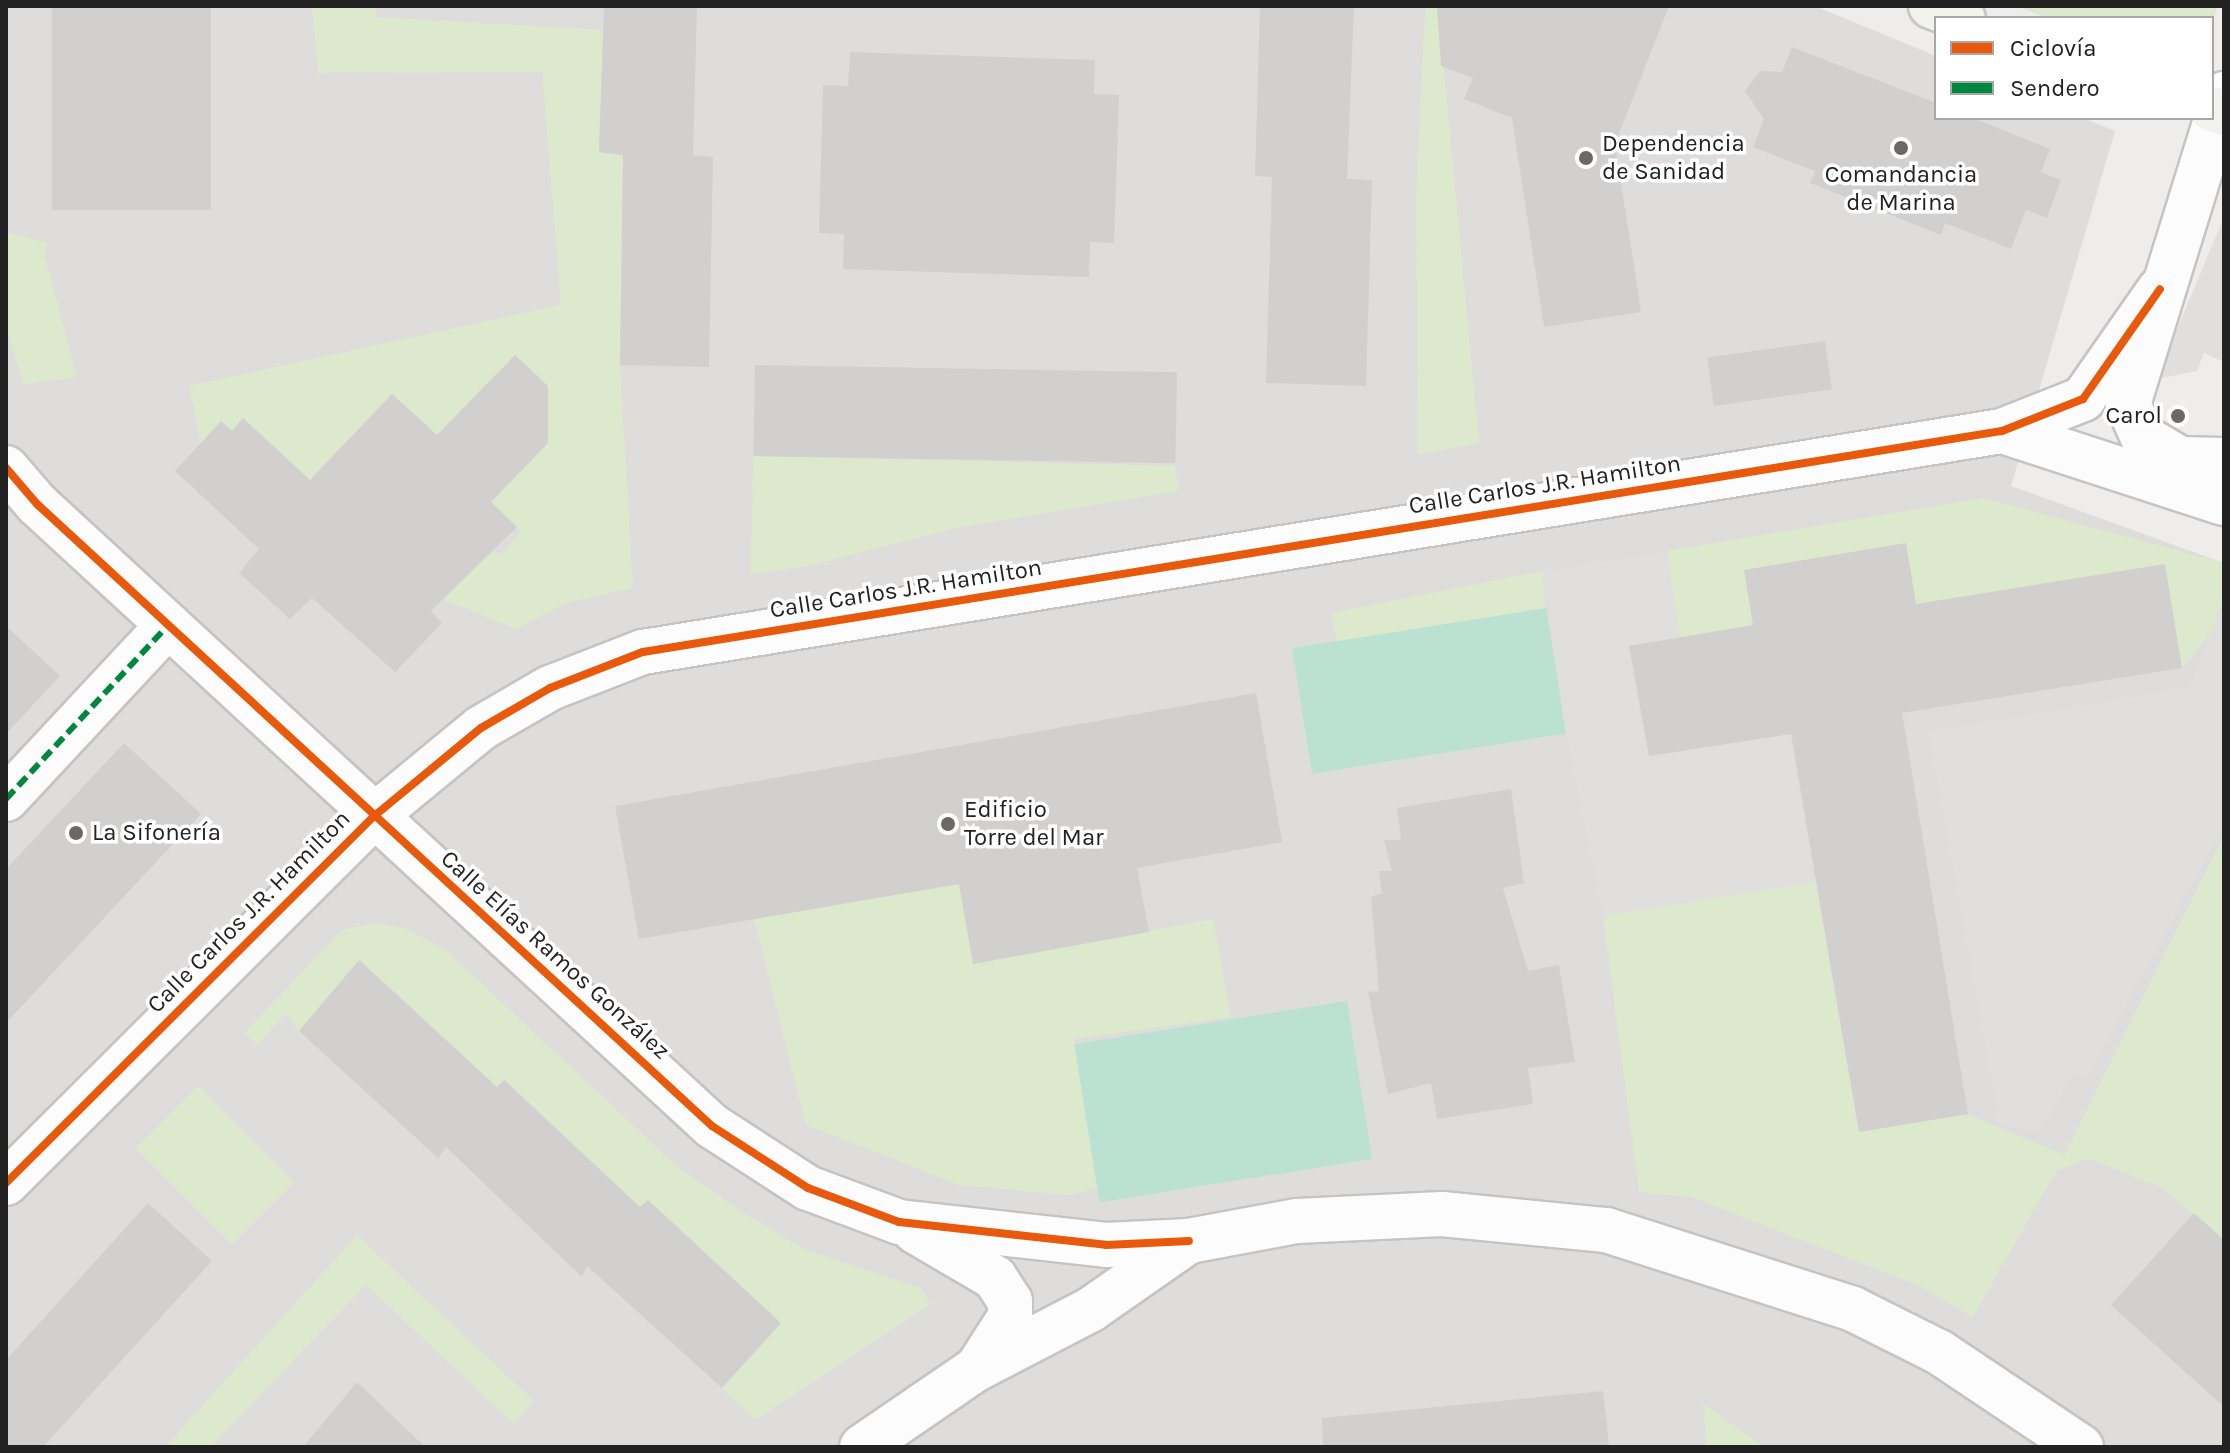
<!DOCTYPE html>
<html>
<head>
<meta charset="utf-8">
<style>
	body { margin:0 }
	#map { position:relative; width:2230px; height:1453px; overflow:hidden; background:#efedeb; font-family:Karla,sans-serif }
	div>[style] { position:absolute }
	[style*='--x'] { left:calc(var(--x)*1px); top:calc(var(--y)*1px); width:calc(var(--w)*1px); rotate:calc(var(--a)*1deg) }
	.residential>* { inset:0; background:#dedddc }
	.grass>* { inset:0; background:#dce9cd; transform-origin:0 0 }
	.pitch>* { inset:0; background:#bae1d2; transform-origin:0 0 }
	.parking>* { inset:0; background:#e0dfde }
	.building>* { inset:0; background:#d2d0ce; transform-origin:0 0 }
	.roads { filter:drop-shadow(2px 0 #c5c4c3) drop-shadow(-2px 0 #c5c4c3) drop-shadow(0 2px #c5c4c3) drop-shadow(0 -2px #c5c4c3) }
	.street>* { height:44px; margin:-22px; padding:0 22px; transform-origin:22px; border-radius:22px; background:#fdfcfc }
	.secondary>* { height:44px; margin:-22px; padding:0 22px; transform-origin:22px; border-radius:22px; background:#f3f3ed }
	.quiet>* { height:6px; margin-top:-3px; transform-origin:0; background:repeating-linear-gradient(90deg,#00873e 0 12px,transparent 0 18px) }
	.cycleway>* { height:8px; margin:-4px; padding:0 4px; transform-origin:4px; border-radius:4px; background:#e8590c }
	.dots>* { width:22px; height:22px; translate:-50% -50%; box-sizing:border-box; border:4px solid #fff; border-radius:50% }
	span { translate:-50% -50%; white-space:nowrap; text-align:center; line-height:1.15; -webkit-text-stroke:7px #fff; paint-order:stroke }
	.poi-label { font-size:24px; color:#222 }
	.left { translate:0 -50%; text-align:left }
	.right { translate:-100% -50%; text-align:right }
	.street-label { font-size:24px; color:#222 }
	.frame { position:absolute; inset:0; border:8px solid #222; pointer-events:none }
	.legend { position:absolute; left:1934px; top:16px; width:280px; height:104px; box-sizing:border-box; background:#fff; border:2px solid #a7a7a7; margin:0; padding:10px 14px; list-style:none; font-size:24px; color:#222 }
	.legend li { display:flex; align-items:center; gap:16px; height:40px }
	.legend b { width:40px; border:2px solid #a7a7a7 }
</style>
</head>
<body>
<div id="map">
	<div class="residential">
		<i style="clip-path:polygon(6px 6px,1815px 6px,1936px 56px,1936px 118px,2083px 118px,2115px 131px,2011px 486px,2224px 563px,2224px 1447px,6px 1447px)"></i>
	</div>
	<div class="grass">
		<i style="clip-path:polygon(312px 6px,376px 6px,376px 17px,603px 30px,599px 152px,623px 155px,620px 365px,633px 588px,569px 602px,516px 629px,443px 599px,373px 538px,422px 486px,499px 556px,522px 532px,491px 502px,548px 443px,548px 387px,515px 355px,437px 435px,392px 394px,310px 480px,243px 418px,232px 431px,201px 443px,189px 386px,561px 305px,542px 72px,318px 73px)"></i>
		<i style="clip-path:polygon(1425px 6px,1438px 6px,1479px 443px,1418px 455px,1416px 194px)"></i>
		<i style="clip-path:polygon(2016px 6px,2218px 6px,2212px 22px,2047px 18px)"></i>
		<i style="clip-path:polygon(6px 232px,47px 243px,45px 258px,77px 377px,23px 384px,6px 326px)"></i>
		<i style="clip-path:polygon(753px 456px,1175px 466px,1179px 491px,957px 528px,808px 566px,751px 574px)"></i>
		<i style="clip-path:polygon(1983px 498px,2224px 563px,2224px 617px,2182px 668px,1916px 604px,1905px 544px,1744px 570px,1753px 625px,1680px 638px,1667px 551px)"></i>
		<i style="clip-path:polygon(1543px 571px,1546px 608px,1337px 642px,1331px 613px)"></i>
		<i style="clip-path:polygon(2224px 836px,2224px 1240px,2161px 1187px,2088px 1159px,2056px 1171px,1973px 1317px,1919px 1286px,1692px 1197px,1639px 1192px,1603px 916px,1816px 882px,1859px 1132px,1968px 1114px,2064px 1155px)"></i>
		<i style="clip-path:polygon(959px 884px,974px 963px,1213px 919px,1231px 1017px,1074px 1039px,1103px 1186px,1070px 1195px,959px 1185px,806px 1125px,754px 919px)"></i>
		<i style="clip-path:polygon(375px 923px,408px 929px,447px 951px,679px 1168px,741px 1211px,804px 1249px,921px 1288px,931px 1304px,755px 1420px,722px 1388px,781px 1323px,648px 1200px,640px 1207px,505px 1080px,497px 1087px,360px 960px,299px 1031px,286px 1013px,258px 1045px,244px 1033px,342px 930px)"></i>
		<i style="left:198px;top:1086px;width:136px;height:88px;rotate:45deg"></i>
		<i style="clip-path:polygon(357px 1235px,534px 1401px,514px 1424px,366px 1285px,211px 1447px,165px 1447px)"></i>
		<i style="clip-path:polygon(1703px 1403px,1763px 1447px,1707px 1447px)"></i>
	</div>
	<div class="pitch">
		<i style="left:1546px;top:608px;width:127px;height:257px;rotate:81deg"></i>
		<i style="left:1347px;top:1001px;width:160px;height:276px;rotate:81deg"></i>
	</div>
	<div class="parking">
		<i style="clip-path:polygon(2224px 217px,2224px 362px,2204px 353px,2197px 371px,2156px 379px)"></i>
		<i style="clip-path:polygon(1667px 551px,1680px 638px,1629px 647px,1649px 756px,1791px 734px,1816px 882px,1603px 916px,1566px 733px,1543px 571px)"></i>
		<i style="clip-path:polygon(2224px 598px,2224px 826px,2087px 1078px,2074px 1074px,2038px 1133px,1999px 1123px,1928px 732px,2189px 687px)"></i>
	</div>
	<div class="building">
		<i style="left:52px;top:6px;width:159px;height:204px"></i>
		<i style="clip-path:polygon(604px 6px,697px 6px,693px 155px,713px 157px,709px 367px,620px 365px,623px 155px,599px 152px)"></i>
		<i style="clip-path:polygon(1260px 6px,1354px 6px,1347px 179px,1372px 180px,1366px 386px,1266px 383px,1272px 177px,1255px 176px)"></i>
		<i style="clip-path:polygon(1437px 6px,1669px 6px,1615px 144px,1641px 312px,1544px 327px,1512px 118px,1464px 99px,1473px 78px,1441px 66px)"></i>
		<i style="clip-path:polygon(1792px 47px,1936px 103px,1936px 118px,1973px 118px,2050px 149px,2041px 172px,2061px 180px,2047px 218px,2026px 210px,2011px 249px,1945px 223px,1941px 235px,1810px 183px,1815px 171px,1753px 147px,1764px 119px,1745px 91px,1760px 71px,1782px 72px)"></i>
		<i style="clip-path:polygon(850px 52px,1095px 60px,1094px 94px,1119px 95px,1114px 243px,1090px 242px,1089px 277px,843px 269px,844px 234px,819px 233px,823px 85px,848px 86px)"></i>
		<i style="left:1825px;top:341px;width:49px;height:119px;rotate:82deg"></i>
		<i style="clip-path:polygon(515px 355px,548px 386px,548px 443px,491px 502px,517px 527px,431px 611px,442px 623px,395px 672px,312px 598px,290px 619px,239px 573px,259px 549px,175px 471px,221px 421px,232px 431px,243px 418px,310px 480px,392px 394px,437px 435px)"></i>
		<i style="left:755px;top:365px;width:422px;height:91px;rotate:1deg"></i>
		<i style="clip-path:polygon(1906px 543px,1916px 604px,2165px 564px,2182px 668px,1902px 713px,1968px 1114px,1859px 1132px,1791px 734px,1649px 756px,1629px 646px,1753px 625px,1744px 570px)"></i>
		<i style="clip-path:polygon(6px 626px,60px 676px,6px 734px)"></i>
		<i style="clip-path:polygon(1256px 693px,1282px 842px,1137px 868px,1149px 932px,973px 964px,959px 884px,639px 939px,615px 806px)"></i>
		<i style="clip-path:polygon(124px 743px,201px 814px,6px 1023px,6px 869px)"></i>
		<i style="clip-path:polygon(1511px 789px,1524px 883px,1503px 888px,1528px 971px,1559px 965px,1575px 1062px,1528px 1068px,1533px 1104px,1437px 1119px,1431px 1083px,1388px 1094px,1368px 992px,1379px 991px,1371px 897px,1382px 893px,1379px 871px,1392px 871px,1384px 840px,1401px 840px,1397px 808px)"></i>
		<i style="clip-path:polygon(359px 960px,497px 1087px,504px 1080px,640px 1207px,648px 1200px,781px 1323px,722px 1388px,587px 1266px,582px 1277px,446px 1147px,438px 1158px,299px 1031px)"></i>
		<i style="clip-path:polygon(148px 1203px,212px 1261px,43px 1447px,6px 1447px,6px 1360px)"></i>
		<i style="clip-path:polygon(2194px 1213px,2224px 1240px,2224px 1407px,2111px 1305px)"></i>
		<i style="clip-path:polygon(357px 1382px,425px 1447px,303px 1447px)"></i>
		<i style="clip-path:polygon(1603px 1391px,1609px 1447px,1323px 1447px,1322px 1418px)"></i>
	</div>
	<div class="roads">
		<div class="street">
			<i style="--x:2224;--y:94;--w:325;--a:107.2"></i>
			<i style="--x:2128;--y:404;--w:36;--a:66"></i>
			<i style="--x:2143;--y:437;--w:43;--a:30.7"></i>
			<i style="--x:2180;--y:459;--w:44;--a:1.3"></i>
			<i style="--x:2002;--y:431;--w:233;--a:18"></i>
			<i style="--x:6;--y:468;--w:48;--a:49.3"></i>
			<i style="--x:37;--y:504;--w:918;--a:42.66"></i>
			<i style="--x:712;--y:1126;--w:114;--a:32.9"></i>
			<i style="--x:808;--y:1188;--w:97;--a:20.5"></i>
			<i style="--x:899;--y:1222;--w:208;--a:6.3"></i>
			<i style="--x:1106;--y:1245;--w:83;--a:-2.8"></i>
			<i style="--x:6;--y:799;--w:238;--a:-47"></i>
			<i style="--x:6;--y:1183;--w:518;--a:-44.92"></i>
			<i style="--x:373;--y:817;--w:140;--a:-39.5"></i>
			<i style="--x:481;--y:728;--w:80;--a:-30.1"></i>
			<i style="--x:550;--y:688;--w:100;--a:-21.2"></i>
			<i style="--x:643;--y:652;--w:1377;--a:-9.24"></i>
			<i style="--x:2002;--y:431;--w:87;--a:-21.6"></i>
			<i style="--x:2083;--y:399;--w:134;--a:-55"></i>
			<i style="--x:915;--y:1231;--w:93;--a:30.4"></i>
			<i style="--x:995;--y:1278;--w:27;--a:57"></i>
			<i style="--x:1010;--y:1301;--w:16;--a:90"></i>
			<i style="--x:1010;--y:1317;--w:59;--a:122.6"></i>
			<i style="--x:862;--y:1447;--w:138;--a:-34.4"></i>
			<i style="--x:976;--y:1369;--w:128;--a:-27.4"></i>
			<i style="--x:1090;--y:1310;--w:121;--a:-34.9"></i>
			<i style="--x:1189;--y:1241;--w:110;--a:-10.5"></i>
			<i style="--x:1297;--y:1221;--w:145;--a:-2.8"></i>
			<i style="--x:1442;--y:1214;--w:165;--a:5.6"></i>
			<i style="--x:1606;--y:1230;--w:259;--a:17.7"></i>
			<i style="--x:1853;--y:1309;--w:96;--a:26.6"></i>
			<i style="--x:1939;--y:1352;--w:171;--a:33.8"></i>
		</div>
		<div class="secondary">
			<i style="--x:1931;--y:6;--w:34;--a:21"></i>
			<i style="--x:2212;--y:109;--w:13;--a:18"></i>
		</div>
	</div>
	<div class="quiet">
		<i style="--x:6;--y:799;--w:238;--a:-47"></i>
	</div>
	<div class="cycleway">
		<i style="--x:6;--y:468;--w:48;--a:49.3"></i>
		<i style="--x:37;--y:504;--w:918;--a:42.66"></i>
		<i style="--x:712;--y:1126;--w:114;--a:32.9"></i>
		<i style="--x:808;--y:1188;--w:97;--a:20.5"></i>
		<i style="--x:899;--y:1222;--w:208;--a:6.3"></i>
		<i style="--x:1106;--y:1245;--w:83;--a:-2.8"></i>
		<i style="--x:6;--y:1183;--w:518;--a:-44.92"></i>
		<i style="--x:373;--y:817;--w:140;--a:-39.5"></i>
		<i style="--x:481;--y:728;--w:80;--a:-30.1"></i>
		<i style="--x:550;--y:688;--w:100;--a:-21.2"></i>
		<i style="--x:643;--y:652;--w:1377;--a:-9.24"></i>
		<i style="--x:2002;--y:431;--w:87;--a:-21.6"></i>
		<i style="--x:2083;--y:399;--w:134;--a:-55"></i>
	</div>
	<div class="dots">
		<i style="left:1901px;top:148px;background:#6a6968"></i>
		<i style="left:1586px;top:158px;background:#6a6968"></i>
		<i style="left:2178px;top:416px;background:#6a6968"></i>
		<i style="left:948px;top:824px;background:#6a6968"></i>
		<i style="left:76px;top:833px;background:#6a6968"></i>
	</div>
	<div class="poi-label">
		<span class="left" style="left:1602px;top:158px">Dependencia<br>de Sanidad</span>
		<span style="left:1901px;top:189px">Comandancia<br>de Marina</span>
		<span class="right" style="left:2162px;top:416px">Carol</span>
		<span class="left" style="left:964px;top:824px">Edificio<br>Torre del Mar</span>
		<span class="left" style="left:92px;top:833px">La Sifonería</span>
	</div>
	<div class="street-label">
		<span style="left:1545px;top:485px;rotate:-9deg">Calle Carlos J.R. Hamilton</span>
		<span style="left:906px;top:589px;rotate:-9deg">Calle Carlos J.R. Hamilton</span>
		<span style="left:249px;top:912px;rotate:-45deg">Calle Carlos J.R. Hamilton</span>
		<span style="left:555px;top:955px;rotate:42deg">Calle Elías Ramos González</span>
	</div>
	<div class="frame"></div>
	<ul class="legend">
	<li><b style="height:10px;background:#e8590c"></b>Ciclovía</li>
	<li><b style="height:10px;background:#00873e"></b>Sendero</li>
	</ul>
</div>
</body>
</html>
